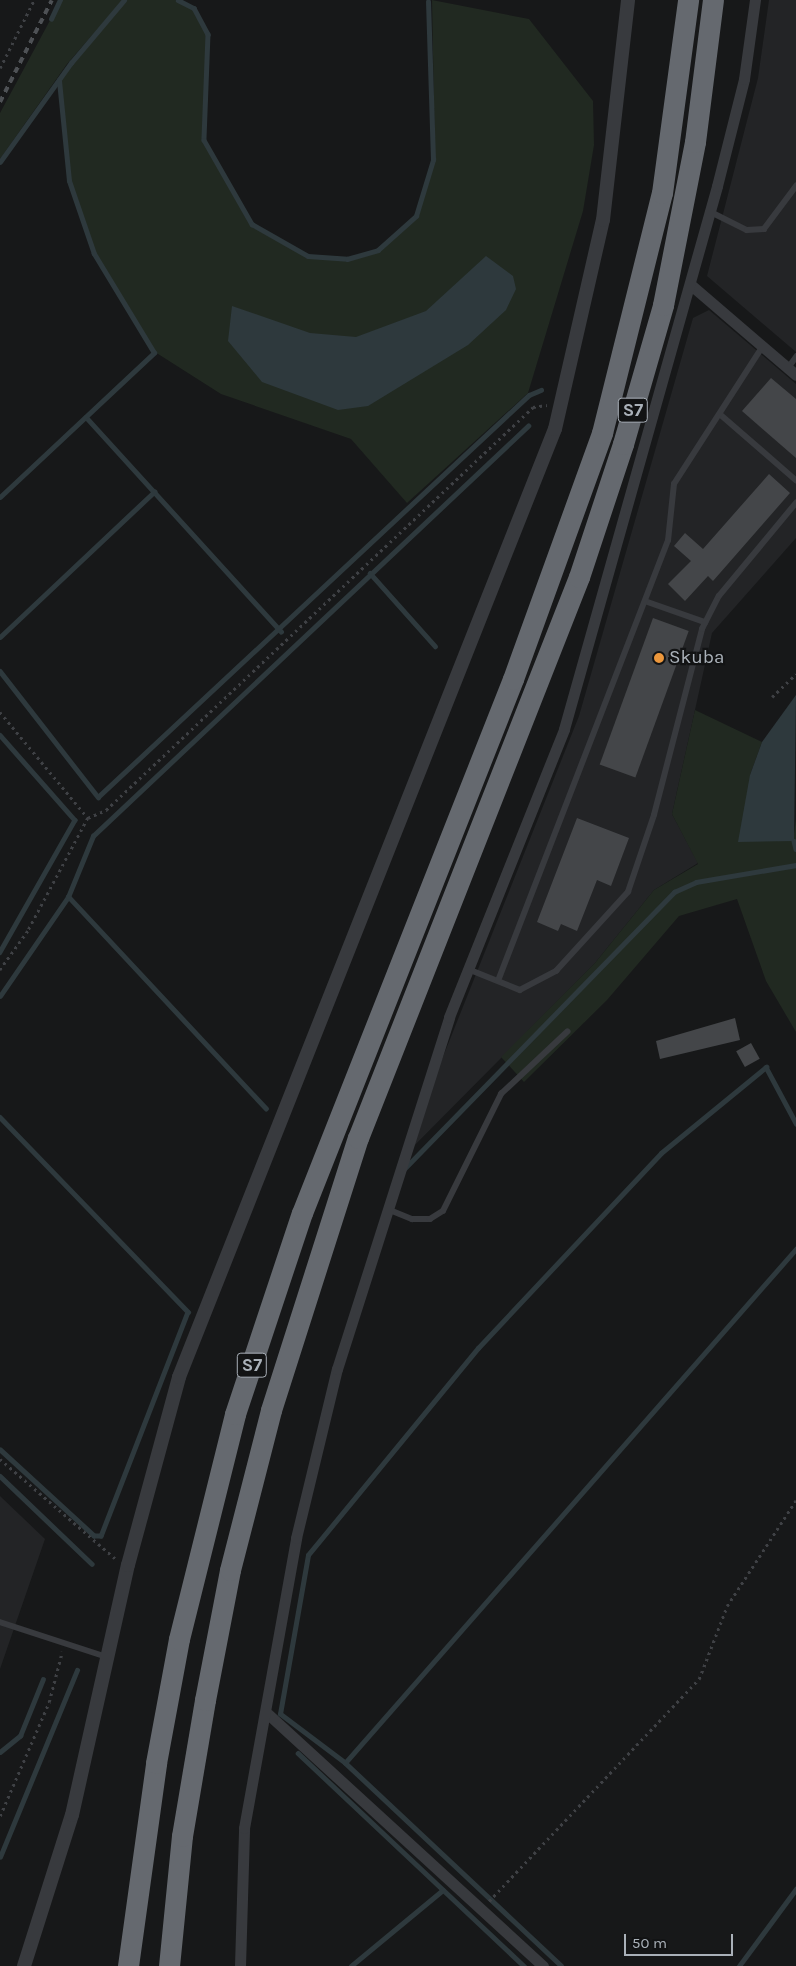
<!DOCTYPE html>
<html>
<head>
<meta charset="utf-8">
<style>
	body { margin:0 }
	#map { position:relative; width:796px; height:1966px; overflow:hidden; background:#171819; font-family:Karla,sans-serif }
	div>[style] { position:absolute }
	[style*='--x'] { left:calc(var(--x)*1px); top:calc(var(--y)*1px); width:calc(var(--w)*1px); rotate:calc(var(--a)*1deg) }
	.built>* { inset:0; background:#232426 }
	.green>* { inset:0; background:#212921 }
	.water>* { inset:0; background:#2e393d }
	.stream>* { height:4.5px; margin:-2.25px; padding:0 2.25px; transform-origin:2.25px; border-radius:2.25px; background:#2e393d }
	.building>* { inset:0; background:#444649; transform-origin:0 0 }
	.path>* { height:2.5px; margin-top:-1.25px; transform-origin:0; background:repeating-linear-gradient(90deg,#3f4145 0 2.5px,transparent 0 6.5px) }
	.service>* { height:5.5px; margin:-2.75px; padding:0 2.75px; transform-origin:2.75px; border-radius:2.75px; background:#383a3e }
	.minor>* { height:11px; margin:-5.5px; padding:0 5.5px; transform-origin:5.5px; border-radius:5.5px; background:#383a3e }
	.tertiary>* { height:14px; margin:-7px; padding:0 7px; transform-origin:7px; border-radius:7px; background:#383a3e }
	.motorway>* { height:21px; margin:-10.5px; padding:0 10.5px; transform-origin:10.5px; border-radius:10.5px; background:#65696f }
	.rail>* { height:4px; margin-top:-2px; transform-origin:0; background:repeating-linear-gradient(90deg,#4e5155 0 6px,transparent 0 11px) }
	.dots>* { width:14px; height:14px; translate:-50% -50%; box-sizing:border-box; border:2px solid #121314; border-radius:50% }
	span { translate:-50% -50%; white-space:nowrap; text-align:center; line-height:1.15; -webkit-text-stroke:4.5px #121314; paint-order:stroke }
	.shield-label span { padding:1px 4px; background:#121314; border:1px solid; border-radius:4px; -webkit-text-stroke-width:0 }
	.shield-label { font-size:18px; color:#aab1b9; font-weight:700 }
	.poi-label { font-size:19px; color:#aab1b9 }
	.left { translate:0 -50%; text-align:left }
	.scale { position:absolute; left:624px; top:1934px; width:109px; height:22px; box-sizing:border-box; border:2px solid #aab1b9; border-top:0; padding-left:6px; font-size:15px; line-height:18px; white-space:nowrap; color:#aab1b9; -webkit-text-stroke:4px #121314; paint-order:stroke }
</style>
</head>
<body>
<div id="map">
	<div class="built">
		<i style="clip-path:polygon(769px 0,796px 0,796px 352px,707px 276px,758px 78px)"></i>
		<i style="clip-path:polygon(709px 310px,796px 384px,796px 538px,712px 633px,672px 814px,698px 863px,654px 890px,595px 963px,403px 1157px,579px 716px,693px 318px)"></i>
		<i style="clip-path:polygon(0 1496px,45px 1539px,0 1669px)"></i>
	</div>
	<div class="green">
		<i style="clip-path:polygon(61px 0,123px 0,67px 64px,0 159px,0 113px)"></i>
		<i style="clip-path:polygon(126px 0,175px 0,192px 9px,207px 35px,202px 140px,251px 225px,307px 257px,348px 261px,379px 251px,418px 218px,435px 160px,432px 0,529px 19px,593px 101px,594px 145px,583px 211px,528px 393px,407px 503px,351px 439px,221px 394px,155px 352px,94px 252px,71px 180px,60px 81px)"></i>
		<i style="clip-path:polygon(695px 710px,762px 742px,750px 775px,793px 841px,796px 819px,796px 1032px,766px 981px,737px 899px,679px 916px,607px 1000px,524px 1082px,501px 1057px,595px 963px,654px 890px,698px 864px,672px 814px)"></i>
	</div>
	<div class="water">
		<i style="clip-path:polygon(486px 256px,513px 276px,516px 289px,506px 310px,468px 345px,368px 406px,338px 410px,262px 382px,228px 341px,232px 306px,310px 333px,356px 337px,426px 311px)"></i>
		<i style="clip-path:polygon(796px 695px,794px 841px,738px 842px,750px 775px,762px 742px)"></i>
	</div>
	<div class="stream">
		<i style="--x:178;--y:0;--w:18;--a:27"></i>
		<i style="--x:194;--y:8;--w:30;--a:62"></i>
		<i style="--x:208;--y:34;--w:106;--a:92.2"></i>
		<i style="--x:204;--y:140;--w:97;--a:60.3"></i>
		<i style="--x:252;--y:224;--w:64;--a:29.7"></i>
		<i style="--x:308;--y:256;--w:39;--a:4"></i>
		<i style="--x:347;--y:259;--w:32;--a:-16"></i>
		<i style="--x:378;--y:250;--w:51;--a:-41.8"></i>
		<i style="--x:416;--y:216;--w:59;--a:-73.1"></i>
		<i style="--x:433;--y:160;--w:158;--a:-91.8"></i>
		<i style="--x:51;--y:19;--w:21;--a:-65"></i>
		<i style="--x:0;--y:162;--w:122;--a:-54.4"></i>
		<i style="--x:71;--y:63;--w:82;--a:-49.9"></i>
		<i style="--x:86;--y:417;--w:290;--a:47.7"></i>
		<i style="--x:0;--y:497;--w:211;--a:-43.1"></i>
		<i style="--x:154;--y:353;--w:116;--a:-121.2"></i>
		<i style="--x:94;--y:254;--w:77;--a:-108.9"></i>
		<i style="--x:69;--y:181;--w:101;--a:-95.7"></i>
		<i style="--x:370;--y:573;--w:98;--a:48.3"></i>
		<i style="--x:0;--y:637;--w:212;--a:-43.3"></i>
		<i style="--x:0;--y:671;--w:160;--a:52.1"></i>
		<i style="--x:98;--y:797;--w:589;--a:-43.01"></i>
		<i style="--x:529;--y:395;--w:13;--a:-23"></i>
		<i style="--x:0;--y:735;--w:113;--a:48.6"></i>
		<i style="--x:75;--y:820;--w:152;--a:119.6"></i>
		<i style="--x:794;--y:841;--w:8;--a:76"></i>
		<i style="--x:0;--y:996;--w:120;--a:-55.5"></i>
		<i style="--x:266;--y:1109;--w:290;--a:-133"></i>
		<i style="--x:68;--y:897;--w:66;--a:-67.7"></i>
		<i style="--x:93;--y:836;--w:598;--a:-43.31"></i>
		<i style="--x:0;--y:1117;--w:271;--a:46"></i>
		<i style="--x:188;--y:1312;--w:240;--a:111.2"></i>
		<i style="--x:101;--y:1536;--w:7;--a:180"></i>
		<i style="--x:94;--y:1536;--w:127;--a:-137.5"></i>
		<i style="--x:404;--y:1169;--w:387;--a:-45.7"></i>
		<i style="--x:674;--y:892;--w:24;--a:-24"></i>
		<i style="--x:696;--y:882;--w:101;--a:-9.6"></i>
		<i style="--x:0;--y:1476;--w:127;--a:43.7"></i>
		<i style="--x:0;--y:1752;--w:26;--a:-39"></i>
		<i style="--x:20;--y:1736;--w:61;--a:-68"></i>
		<i style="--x:298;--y:1753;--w:311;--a:43.3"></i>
		<i style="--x:345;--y:1763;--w:684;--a:-48.74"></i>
		<i style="--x:0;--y:1857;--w:202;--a:-67.6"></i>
		<i style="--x:351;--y:1966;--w:119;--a:-39.6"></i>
		<i style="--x:561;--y:1966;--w:296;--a:-136.8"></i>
		<i style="--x:345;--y:1763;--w:81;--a:-143"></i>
		<i style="--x:280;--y:1714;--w:161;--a:-80"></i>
		<i style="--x:308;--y:1555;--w:268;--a:-50.6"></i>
		<i style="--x:478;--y:1348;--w:267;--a:-46.8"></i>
		<i style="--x:661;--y:1153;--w:136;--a:-39.3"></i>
		<i style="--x:766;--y:1067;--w:64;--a:61.8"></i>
		<i style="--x:739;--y:1966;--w:96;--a:-53.5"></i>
	</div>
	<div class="building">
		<i style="clip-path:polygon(771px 378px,796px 399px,796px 458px,742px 411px)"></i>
		<i style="clip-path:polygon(769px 474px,790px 493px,713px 581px,708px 576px,685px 601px,668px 584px,691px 561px,674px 546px,685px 533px,703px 549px)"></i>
		<i style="left:653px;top:618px;width:38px;height:156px;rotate:20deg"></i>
		<i style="clip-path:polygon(577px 818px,629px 838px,611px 886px,597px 880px,577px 931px,561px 924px,558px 931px,537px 922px)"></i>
		<i style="clip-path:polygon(735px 1018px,740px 1040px,660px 1059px,656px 1041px)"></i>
		<i style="left:751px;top:1043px;width:18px;height:17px;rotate:61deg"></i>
	</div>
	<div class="path">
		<i style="--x:0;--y:68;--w:76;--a:-63.4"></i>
		<i style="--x:772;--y:697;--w:33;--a:-44"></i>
		<i style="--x:0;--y:712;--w:138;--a:50.3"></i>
		<i style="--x:88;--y:818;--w:128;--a:118"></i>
		<i style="--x:28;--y:931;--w:48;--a:125.7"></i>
		<i style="--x:88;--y:818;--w:20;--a:-24"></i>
		<i style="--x:106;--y:810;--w:587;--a:-43.34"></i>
		<i style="--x:533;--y:407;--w:14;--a:-8"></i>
		<i style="--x:0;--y:1459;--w:153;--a:40.8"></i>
		<i style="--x:0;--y:1816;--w:124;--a:-66.7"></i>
		<i style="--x:49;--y:1702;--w:52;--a:-75.4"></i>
		<i style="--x:489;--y:1901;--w:306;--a:-46.6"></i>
		<i style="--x:699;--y:1679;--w:78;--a:-69"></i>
		<i style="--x:727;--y:1606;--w:126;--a:-56.9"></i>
	</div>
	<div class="service">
		<i style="--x:711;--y:212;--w:40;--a:26.6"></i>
		<i style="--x:747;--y:230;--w:17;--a:-3"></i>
		<i style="--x:764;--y:229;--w:54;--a:-53.3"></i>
		<i style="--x:788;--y:368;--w:14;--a:-54"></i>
		<i style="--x:720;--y:414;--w:101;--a:41"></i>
		<i style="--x:645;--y:601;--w:64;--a:19.3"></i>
		<i style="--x:468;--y:969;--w:56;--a:22"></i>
		<i style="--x:520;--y:990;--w:41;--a:-27.8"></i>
		<i style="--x:556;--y:971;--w:107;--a:-47.7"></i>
		<i style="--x:628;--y:892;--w:81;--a:-71.3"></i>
		<i style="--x:654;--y:815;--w:192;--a:-75.5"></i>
		<i style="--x:702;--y:629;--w:37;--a:-63"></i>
		<i style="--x:719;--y:596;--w:121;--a:-50.4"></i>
		<i style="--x:498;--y:981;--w:472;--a:-68.9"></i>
		<i style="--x:668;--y:541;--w:57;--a:-84"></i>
		<i style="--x:674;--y:484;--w:164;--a:-57.2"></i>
		<i style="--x:390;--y:1210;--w:24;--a:22"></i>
		<i style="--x:412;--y:1219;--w:18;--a:0"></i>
		<i style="--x:430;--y:1219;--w:15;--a:-32"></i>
		<i style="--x:443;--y:1211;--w:131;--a:-63.6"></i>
		<i style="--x:501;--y:1094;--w:91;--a:-43.2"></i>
		<i style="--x:0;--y:1622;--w:113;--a:18.1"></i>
	</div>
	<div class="minor">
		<i style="--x:691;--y:285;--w:138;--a:40.6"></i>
		<i style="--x:268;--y:1714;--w:373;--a:42.5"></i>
		<i style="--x:240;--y:1966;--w:138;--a:-88.3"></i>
		<i style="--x:244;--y:1828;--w:295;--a:-79.8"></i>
		<i style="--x:296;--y:1538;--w:174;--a:-76.4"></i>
		<i style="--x:337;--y:1369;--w:369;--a:-72.3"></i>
		<i style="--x:449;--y:1017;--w:310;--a:-68.2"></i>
		<i style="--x:564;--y:729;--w:564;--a:-74.26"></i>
		<i style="--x:717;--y:186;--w:110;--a:-75.8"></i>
		<i style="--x:744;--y:79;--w:80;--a:-82.1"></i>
	</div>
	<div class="tertiary">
		<i style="--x:24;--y:1966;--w:158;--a:-72.4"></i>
		<i style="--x:72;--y:1815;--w:256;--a:-77.4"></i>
		<i style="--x:128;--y:1565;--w:195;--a:-74.8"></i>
		<i style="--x:179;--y:1377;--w:1020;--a:-68.37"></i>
		<i style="--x:555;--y:429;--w:214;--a:-77.1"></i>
		<i style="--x:603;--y:220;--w:221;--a:-83.5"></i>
	</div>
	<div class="motorway">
		<i style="--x:128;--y:1966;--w:205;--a:-82.1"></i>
		<i style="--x:156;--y:1763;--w:126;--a:-79.5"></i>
		<i style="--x:179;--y:1639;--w:232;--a:-76"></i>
		<i style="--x:235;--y:1414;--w:212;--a:-71.6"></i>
		<i style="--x:302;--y:1213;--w:574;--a:-68.44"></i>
		<i style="--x:513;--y:679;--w:262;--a:-70.1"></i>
		<i style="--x:602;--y:433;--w:247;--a:-76"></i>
		<i style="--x:662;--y:193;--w:195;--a:-82.3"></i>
		<i style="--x:169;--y:1966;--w:131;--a:-84.3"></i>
		<i style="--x:182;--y:1836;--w:138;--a:-80.4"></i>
		<i style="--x:205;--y:1700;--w:132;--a:-79.1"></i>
		<i style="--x:230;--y:1570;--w:165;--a:-75.6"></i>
		<i style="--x:271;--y:1410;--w:286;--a:-72.3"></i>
		<i style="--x:358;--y:1138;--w:603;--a:-68.5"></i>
		<i style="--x:579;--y:577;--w:140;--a:-71.7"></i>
		<i style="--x:623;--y:444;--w:145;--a:-73.9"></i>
		<i style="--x:663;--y:305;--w:166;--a:-78.9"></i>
		<i style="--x:695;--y:142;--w:143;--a:-82.8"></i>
	</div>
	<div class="rail">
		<i style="--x:0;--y:102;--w:114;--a:-63"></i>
	</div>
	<div class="dots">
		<i style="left:659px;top:658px;background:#ec973c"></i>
	</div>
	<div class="shield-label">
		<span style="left:633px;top:410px">S7</span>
		<span style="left:252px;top:1365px">S7</span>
	</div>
	<div class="poi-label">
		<span class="left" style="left:669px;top:658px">Skuba</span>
	</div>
	<div class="scale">50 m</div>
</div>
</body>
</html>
